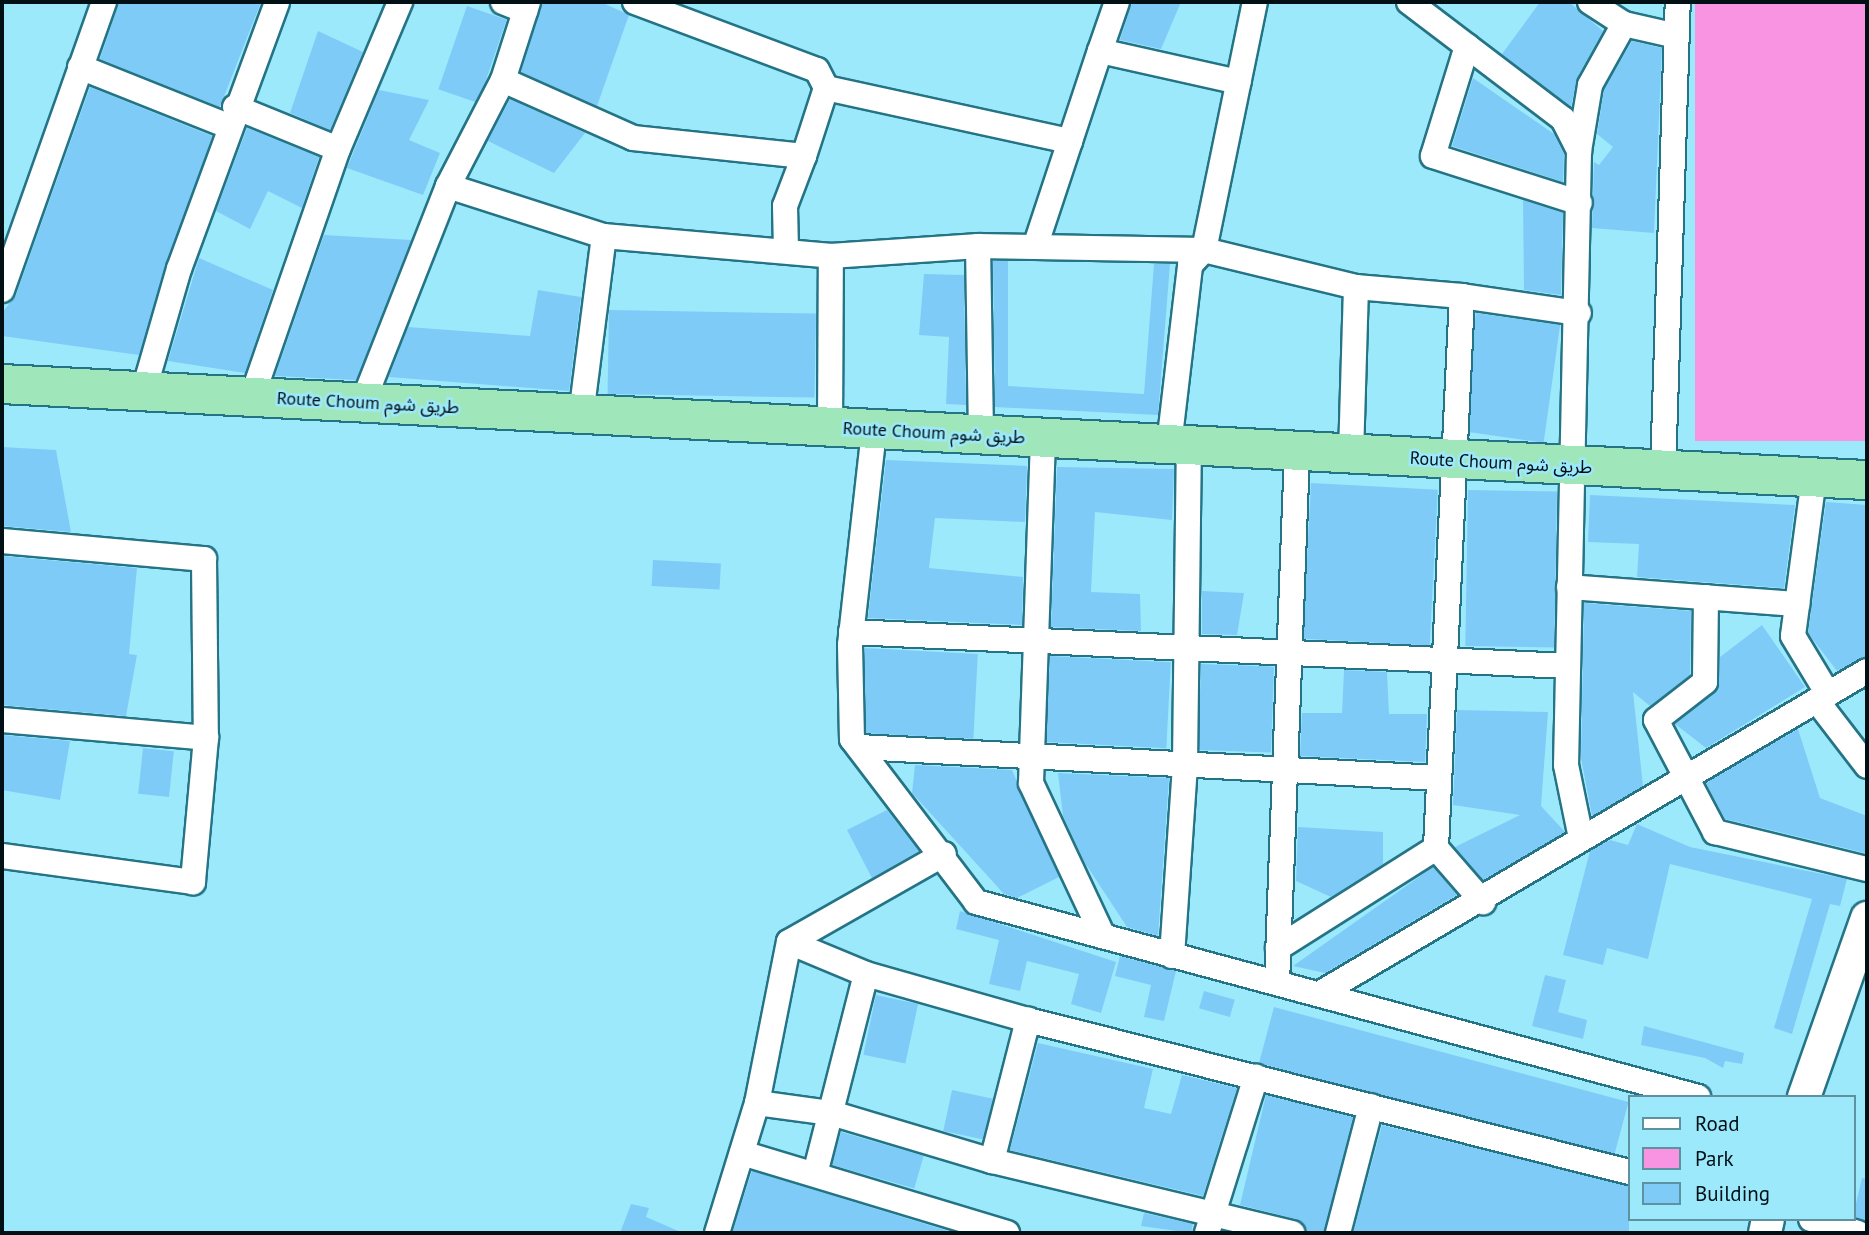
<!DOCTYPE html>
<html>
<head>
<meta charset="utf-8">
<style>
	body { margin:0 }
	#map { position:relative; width:1869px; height:1235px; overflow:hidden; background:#9de9fc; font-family:"PT Sans","Noto Sans Arabic",sans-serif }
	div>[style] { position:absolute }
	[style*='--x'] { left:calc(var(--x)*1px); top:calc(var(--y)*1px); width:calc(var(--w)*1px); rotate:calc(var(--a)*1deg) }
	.green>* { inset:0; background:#f894e1; transform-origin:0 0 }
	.building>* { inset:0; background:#7fcbf8; transform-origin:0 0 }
	.roads { filter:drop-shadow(2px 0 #247486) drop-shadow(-2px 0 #247486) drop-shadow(0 2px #247486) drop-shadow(0 -2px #247486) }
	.minor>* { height:24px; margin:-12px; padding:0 12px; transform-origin:12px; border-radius:12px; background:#fff }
	.tertiary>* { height:32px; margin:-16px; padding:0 16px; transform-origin:16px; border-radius:16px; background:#fff }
	.trunk>* { height:38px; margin:-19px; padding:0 19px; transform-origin:19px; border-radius:19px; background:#a0e6bb }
	span { translate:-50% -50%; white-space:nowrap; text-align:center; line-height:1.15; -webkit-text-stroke:5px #9de9fc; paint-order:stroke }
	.street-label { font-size:18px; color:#001015 }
	.frame { position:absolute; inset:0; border:4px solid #001015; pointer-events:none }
	.legend { position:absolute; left:1628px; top:1095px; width:228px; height:126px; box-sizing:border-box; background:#9de9fc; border:2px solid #5e92a0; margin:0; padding:9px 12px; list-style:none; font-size:21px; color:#001015 }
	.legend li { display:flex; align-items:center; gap:14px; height:35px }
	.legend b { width:35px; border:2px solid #5e92a0 }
</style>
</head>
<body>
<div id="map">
	<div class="green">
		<i style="left:1695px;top:2px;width:172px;height:439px"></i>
	</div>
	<div class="building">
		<i style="clip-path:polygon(119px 2px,261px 2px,220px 107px,100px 59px)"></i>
		<i style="clip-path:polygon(542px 2px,601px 2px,629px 15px,597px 106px,521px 72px)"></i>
		<i style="clip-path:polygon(1132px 2px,1181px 2px,1161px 49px,1120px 40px)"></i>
		<i style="clip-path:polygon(1540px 2px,1569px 2px,1603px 31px,1577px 78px,1571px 107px,1502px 54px)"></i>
		<i style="left:467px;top:6px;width:42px;height:88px;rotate:19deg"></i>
		<i style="clip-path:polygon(318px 31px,363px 52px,330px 130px,290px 113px)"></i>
		<i style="clip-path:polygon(1632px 41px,1662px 48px,1654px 233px,1592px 228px,1594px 162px,1599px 165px,1613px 147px,1597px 134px,1604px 90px)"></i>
		<i style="clip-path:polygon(1473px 78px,1554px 134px,1564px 154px,1563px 182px,1452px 146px)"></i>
		<i style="clip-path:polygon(90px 87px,212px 136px,139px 355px,2px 336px,2px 313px,16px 295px)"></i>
		<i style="clip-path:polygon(379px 90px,429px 100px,409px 140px,440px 153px,423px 195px,347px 168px)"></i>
		<i style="clip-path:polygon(510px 99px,585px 133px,554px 173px,488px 141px)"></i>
		<i style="clip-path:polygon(247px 128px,319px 157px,302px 208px,268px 191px,250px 229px,216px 211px)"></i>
		<i style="clip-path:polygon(1523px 200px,1563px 213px,1561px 295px,1524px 290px)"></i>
		<i style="clip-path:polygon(324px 235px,411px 240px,356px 380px,275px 376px)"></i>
		<i style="clip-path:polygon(199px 258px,273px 290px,245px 373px,168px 361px)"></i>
		<i style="clip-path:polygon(993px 261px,1008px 261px,1008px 386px,1144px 394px,1154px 264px,1170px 264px,1158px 415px,995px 407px)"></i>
		<i style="clip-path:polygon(924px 274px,964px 275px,966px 405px,946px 404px,949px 337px,919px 335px)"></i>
		<i style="clip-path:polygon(538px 290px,581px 297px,569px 391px,389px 377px,408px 327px,530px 336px)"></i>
		<i style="left:609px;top:310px;width:207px;height:84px;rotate:1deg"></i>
		<i style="left:1476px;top:313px;width:85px;height:119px;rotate:8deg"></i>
		<i style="clip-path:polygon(2px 447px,56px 450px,71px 532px,2px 526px)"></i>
		<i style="clip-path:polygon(886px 460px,1027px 466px,1025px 522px,935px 518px,929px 568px,1023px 577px,1022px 625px,868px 618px)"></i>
		<i style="clip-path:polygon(1057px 467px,1174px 469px,1172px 520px,1095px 512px,1091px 592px,1140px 594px,1141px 631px,1051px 627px)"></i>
		<i style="left:1311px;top:483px;width:127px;height:156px;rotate:3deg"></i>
		<i style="left:1468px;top:490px;width:89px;height:156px;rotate:1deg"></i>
		<i style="clip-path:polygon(1590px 495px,1795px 505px,1784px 588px,1637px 577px,1639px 544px,1588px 542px)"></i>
		<i style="clip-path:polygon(1826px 502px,1867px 505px,1867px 655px,1837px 671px,1808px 633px)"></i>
		<i style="clip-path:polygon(2px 556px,137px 568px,129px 654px,137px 655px,126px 716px,2px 705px)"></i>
		<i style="left:653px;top:560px;width:68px;height:26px;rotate:3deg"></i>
		<i style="clip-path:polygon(1202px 591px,1244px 593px,1237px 635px,1202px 634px)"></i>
		<i style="clip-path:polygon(1584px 603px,1691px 611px,1690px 675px,1650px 706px,1633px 692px,1643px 786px,1592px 816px,1581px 758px)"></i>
		<i style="clip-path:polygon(1762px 625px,1805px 687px,1706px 748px,1675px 724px,1718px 689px,1720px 657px)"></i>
		<i style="left:865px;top:648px;width:113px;height:85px;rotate:3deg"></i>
		<i style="left:1050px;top:656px;width:121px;height:86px;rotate:3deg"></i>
		<i style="left:1201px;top:664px;width:73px;height:86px;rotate:2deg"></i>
		<i style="clip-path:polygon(1344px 670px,1387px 672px,1389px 714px,1427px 714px,1425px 762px,1300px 756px,1302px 713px,1342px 713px)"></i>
		<i style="clip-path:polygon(1457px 710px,1548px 712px,1541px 806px,1565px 832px,1483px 880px,1455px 847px,1520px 815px,1453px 805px)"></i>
		<i style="clip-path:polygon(1798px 729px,1820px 798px,1867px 816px,1865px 853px,1725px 819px,1706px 783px)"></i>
		<i style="clip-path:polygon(2px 735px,70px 741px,60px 800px,2px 790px)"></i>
		<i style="left:143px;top:748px;width:31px;height:46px;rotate:6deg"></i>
		<i style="clip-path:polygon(915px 765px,1012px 770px,1059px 877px,1017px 898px,1004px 894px,912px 793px)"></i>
		<i style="clip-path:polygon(1058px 773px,1169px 778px,1158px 936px,1127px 927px,1085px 863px,1063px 816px)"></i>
		<i style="clip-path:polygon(887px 810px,919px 851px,872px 878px,847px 830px)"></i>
		<i style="clip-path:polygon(1637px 824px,1690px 847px,1847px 879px,1840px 906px,1830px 904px,1792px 1034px,1774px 1028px,1812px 899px,1670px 864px,1648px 959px,1607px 948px,1603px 965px,1563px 955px,1590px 851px,1610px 840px,1628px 845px)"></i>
		<i style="clip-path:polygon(1298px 827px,1383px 832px,1383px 864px,1331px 897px,1296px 881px)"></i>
		<i style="clip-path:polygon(1433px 867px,1457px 895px,1325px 973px,1293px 966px)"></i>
		<i style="clip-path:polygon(960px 911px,1116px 962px,1101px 1013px,1071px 1004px,1079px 974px,1027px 961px,1020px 991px,989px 984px,999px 940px,956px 929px)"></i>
		<i style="clip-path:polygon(1120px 956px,1176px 971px,1164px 1021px,1144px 1017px,1151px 985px,1115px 976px)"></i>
		<i style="clip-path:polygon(1545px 975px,1566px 980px,1558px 1012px,1587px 1020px,1583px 1039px,1532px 1026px)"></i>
		<i style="left:1204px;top:991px;width:32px;height:18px;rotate:16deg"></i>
		<i style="left:876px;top:995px;width:43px;height:61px;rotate:12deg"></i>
		<i style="left:1274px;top:1007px;width:367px;height:58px;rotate:15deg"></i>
		<i style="clip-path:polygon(1644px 1026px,1744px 1053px,1742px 1064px,1725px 1061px,1723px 1068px,1705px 1058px,1641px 1045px)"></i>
		<i style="clip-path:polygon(1038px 1043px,1153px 1069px,1144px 1108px,1171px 1114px,1182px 1075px,1237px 1088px,1203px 1196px,1010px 1150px)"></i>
		<i style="left:952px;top:1090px;width:42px;height:42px;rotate:12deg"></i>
		<i style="clip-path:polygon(1266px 1095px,1353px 1117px,1324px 1233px,1307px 1233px,1296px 1219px,1240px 1205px)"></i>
		<i style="clip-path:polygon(1382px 1125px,1629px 1186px,1629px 1233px,1353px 1233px)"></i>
		<i style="left:841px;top:1132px;width:86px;height:34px;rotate:16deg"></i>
		<i style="clip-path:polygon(752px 1171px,948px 1231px,947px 1233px,732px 1233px)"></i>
		<i style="clip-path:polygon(1862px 1178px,1867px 1179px,1867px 1222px,1853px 1216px)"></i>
		<i style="clip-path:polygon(631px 1204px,649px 1208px,646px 1217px,683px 1233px,620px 1233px)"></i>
		<i style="clip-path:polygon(1144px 1213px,1193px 1224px,1191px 1233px,1141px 1226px)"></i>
	</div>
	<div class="roads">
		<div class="minor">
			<i style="--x:503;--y:2;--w:24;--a:22"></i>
			<i style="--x:635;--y:2;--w:194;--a:20.5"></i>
			<i style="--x:817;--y:70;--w:20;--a:63"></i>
			<i style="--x:826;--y:88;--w:250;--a:12.3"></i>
			<i style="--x:1409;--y:2;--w:193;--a:37.2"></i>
			<i style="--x:1563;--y:119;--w:36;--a:63"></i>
			<i style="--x:1579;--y:151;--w:614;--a:91.21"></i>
			<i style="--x:1566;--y:765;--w:75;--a:78.4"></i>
			<i style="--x:1590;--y:2;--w:40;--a:32.9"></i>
			<i style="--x:1467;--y:46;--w:115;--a:107.2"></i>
			<i style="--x:1433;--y:156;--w:154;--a:17.7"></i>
			<i style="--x:1100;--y:51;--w:52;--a:-70.9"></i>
			<i style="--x:80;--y:67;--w:159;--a:21.7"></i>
			<i style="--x:503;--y:80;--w:82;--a:-72.2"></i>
			<i style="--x:235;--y:107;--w:111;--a:22.2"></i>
			<i style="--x:1579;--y:151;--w:67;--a:-80.5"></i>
			<i style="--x:1590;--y:85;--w:70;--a:-60.9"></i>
			<i style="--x:1624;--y:24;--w:54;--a:12.8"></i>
			<i style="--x:804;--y:156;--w:71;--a:-72.1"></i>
			<i style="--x:448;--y:186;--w:119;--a:-62.6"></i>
			<i style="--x:503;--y:80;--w:142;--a:24"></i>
			<i style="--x:633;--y:138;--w:172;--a:6"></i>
			<i style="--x:804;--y:156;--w:53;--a:110.8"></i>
			<i style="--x:785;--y:206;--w:43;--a:88.7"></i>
			<i style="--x:1035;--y:247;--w:206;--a:-71.7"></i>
			<i style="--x:1100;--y:51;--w:142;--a:12.6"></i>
			<i style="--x:1356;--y:287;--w:106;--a:4.9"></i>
			<i style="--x:1462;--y:296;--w:553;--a:92.7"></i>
			<i style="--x:1436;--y:848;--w:72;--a:49"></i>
			<i style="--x:2;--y:290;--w:306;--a:-70.5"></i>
			<i style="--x:1462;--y:296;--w:118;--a:8.3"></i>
			<i style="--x:144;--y:390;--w:126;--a:-73.9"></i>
			<i style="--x:179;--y:269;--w:284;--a:-69.8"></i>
			<i style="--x:252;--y:397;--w:262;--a:-70.9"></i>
			<i style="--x:338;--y:149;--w:160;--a:-67.1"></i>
			<i style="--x:363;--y:402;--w:232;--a:-68.5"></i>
			<i style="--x:448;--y:186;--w:164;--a:17.8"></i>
			<i style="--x:581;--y:415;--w:180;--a:-82.7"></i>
			<i style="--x:604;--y:236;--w:228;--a:5"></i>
			<i style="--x:830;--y:428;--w:172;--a:-89.7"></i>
			<i style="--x:831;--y:256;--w:147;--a:-3.9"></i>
			<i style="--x:874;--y:431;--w:215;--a:96.4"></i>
			<i style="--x:850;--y:645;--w:94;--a:88.8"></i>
			<i style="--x:852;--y:739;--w:205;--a:52.7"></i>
			<i style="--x:976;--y:902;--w:748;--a:15.11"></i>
			<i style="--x:981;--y:435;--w:189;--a:-90.9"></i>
			<i style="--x:978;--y:246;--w:226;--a:1"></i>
			<i style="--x:1204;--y:250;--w:156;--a:13.7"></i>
			<i style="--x:1356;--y:287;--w:167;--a:91.7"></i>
			<i style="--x:1043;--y:439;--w:344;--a:92"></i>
			<i style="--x:1031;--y:783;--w:169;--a:64.8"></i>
			<i style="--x:1169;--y:445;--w:181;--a:-83.3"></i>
			<i style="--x:1190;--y:265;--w:21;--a:-47"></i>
			<i style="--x:1204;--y:250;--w:253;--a:-78.4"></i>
			<i style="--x:1663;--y:472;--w:470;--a:-88.2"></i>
			<i style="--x:1814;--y:478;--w:159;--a:97.6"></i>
			<i style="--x:1793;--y:636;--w:68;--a:58.9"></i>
			<i style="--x:2;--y:541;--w:203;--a:5.1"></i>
			<i style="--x:204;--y:559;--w:179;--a:89.4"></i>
			<i style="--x:1569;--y:587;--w:229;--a:4.3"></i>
			<i style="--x:1706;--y:597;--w:85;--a:90.7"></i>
			<i style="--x:1705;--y:682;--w:62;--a:142.2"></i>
			<i style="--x:1656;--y:720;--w:127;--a:62.2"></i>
			<i style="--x:1715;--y:832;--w:156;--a:13.7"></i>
			<i style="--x:851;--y:632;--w:716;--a:2.72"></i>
			<i style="--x:1817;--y:701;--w:82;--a:52.4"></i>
			<i style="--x:2;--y:720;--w:205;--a:5"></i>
			<i style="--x:206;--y:738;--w:145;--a:95.2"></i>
			<i style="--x:193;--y:882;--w:193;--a:-172.2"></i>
			<i style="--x:859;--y:747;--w:581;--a:3.06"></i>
			<i style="--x:789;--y:942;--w:178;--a:-29.6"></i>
			<i style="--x:1278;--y:948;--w:187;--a:-32.3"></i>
			<i style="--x:1172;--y:956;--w:192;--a:-86.1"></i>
			<i style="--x:1185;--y:764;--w:318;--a:-89.3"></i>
			<i style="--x:1277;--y:983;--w:531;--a:-87.84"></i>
			<i style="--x:1319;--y:994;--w:636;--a:-30.52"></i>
			<i style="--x:757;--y:1103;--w:164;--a:-78.8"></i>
			<i style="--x:789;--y:942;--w:83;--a:22.6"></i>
			<i style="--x:866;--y:974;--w:168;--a:15.9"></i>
			<i style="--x:1028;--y:1020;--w:620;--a:14.19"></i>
			<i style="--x:742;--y:1153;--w:277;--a:16.8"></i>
			<i style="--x:992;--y:1161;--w:146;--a:-75.7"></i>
			<i style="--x:815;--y:1174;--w:206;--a:-75.7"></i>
			<i style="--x:1811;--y:1219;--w:49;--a:16.6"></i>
			<i style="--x:717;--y:1233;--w:136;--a:-72.9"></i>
			<i style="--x:757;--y:1103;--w:75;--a:7.7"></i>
			<i style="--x:831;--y:1113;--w:168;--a:16.6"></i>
			<i style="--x:992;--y:1161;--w:309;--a:13.5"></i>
			<i style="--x:1207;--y:1233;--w:164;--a:-72.6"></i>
			<i style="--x:1338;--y:1233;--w:131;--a:-75.4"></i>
		</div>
		<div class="tertiary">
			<i style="--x:1804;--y:1097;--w:190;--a:-70.6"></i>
			<i style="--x:1765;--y:1233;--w:14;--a:-78"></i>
		</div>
		<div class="trunk">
			<i style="--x:2;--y:384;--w:1867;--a:2.95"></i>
		</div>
	</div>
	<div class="street-label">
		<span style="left:368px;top:403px;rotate:3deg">Route Choum طريق شوم</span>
		<span style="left:934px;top:433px;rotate:3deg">Route Choum طريق شوم</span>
		<span style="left:1501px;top:463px;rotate:3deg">Route Choum طريق شوم</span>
	</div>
	<div class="frame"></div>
	<ul class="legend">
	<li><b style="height:9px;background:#fff"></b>Road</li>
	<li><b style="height:19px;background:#f894e1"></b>Park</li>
	<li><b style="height:19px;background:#7fcbf8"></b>Building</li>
	</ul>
</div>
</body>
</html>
